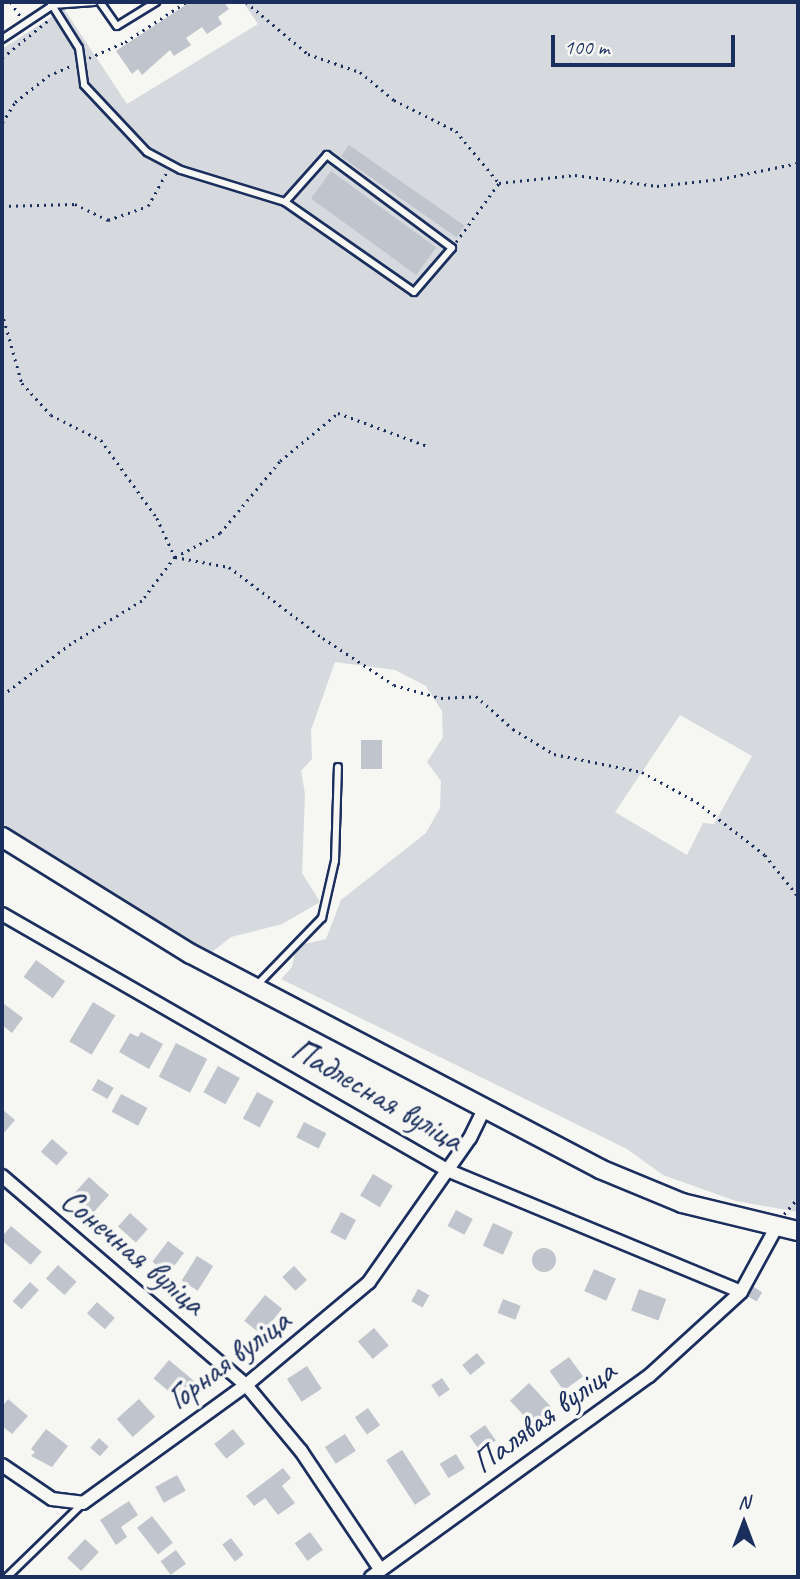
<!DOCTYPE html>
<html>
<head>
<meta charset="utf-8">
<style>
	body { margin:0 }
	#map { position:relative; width:800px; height:1579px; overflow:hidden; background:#f6f6f2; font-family:Caveat,sans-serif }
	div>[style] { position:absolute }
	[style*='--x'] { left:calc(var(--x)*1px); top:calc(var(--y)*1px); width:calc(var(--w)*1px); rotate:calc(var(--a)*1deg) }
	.green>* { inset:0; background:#d6d9dd }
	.building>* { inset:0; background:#c0c4cd; transform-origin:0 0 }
	.round { border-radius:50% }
	.path>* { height:2.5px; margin-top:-1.25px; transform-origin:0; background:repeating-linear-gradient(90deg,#1b2f5e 0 2px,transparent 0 7px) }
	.roads { filter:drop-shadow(2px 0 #1b2f5e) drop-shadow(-2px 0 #1b2f5e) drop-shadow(0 2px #1b2f5e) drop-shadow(0 -2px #1b2f5e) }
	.lane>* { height:6px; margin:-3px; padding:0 3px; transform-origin:3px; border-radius:3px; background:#f6f6f2 }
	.street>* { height:12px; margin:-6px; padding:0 6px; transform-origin:6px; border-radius:6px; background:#f6f6f2 }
	.secondary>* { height:18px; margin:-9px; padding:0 9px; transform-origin:9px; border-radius:9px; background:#f6f6f2 }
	span { translate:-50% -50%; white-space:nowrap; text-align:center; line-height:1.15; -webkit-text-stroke:7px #f6f6f2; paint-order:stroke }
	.street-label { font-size:33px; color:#1b2f5e }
	.frame { position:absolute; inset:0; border:4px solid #1b2f5e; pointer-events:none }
	.north { position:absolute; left:709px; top:1488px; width:70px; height:70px; -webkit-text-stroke:5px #f6f6f2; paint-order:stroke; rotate:0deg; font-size:19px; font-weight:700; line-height:28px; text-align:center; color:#1b2f5e }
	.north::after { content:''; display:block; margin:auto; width:24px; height:32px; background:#1b2f5e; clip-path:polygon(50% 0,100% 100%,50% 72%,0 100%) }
	.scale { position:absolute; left:551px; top:35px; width:184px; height:32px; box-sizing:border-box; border:4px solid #1b2f5e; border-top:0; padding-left:9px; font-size:21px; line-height:24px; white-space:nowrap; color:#1b2f5e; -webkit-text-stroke:5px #f6f6f2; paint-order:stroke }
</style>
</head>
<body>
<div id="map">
	<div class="green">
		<i style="clip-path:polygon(evenodd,243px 2px,798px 2px,798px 1212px,736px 1201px,663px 1175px,627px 1149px,281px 979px,292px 967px,296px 946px,326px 939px,341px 900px,426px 833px,440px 808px,441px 781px,427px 762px,443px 737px,442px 711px,426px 686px,395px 670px,335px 662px,311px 730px,312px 759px,301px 771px,305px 794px,302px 873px,320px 902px,282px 924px,231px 937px,207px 956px,2px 829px,2px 49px,64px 9px,127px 104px,258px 24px,243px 2px,680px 715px,752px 756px,714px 824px,703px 823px,687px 855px,615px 812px,680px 715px)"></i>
	</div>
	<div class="building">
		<i style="clip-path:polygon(190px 2px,224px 2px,229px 9px,218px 17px,222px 24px,207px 34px,202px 27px,186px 38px,191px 45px,174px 56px,170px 50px,142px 75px,138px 69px,132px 74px,116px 51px)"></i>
		<i style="left:349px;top:145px;width:141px;height:14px;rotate:35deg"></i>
		<i style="left:331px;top:171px;width:130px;height:34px;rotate:36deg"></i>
		<i style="left:361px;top:740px;width:21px;height:29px"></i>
		<i style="left:36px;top:960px;width:36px;height:21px;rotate:36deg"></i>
		<i style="left:93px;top:1002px;width:26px;height:46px;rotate:31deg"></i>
		<i style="clip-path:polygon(4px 1004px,23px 1018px,12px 1033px,2px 1025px)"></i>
		<i style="clip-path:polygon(141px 1032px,163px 1044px,149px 1069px,119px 1052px,130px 1033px,138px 1037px)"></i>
		<i style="left:176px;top:1043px;width:35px;height:38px;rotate:27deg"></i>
		<i style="left:218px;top:1066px;width:25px;height:30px;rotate:29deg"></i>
		<i style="left:98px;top:1079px;width:18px;height:13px;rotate:29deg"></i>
		<i style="left:257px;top:1092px;width:19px;height:30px;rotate:28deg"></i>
		<i style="left:121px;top:1094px;width:30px;height:20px;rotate:28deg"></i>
		<i style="clip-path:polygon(2px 1109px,15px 1120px,2px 1135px)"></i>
		<i style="left:304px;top:1122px;width:25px;height:17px;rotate:27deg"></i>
		<i style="left:52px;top:1139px;width:21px;height:17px;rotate:41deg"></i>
		<i style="left:373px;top:1174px;width:23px;height:25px;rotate:31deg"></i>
		<i style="left:89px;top:1177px;width:27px;height:23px;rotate:42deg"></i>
		<i style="left:456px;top:1210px;width:19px;height:18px;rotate:28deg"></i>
		<i style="left:341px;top:1212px;width:17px;height:23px;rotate:28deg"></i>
		<i style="left:130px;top:1213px;width:24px;height:18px;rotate:42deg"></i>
		<i style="left:493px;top:1223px;width:22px;height:25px;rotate:24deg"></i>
		<i style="left:11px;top:1226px;width:40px;height:17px;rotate:40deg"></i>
		<i style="left:168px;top:1241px;width:20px;height:26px;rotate:37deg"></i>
		<i class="round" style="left:532px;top:1248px;width:24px;height:24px"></i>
		<i style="left:197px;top:1256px;width:19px;height:29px;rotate:32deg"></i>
		<i style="left:58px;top:1265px;width:25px;height:18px;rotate:42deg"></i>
		<i style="left:294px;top:1266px;width:19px;height:16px;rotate:47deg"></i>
		<i style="left:594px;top:1269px;width:24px;height:24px;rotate:24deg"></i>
		<i style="left:30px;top:1282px;width:12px;height:26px;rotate:42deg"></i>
		<i style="left:752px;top:1286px;width:12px;height:11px;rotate:31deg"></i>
		<i style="left:418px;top:1289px;width:13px;height:14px;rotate:29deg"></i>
		<i style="left:639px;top:1289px;width:29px;height:23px;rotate:20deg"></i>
		<i style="left:265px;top:1295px;width:22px;height:33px;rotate:39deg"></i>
		<i style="left:503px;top:1299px;width:19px;height:15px;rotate:21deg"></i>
		<i style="left:97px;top:1302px;width:24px;height:15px;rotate:42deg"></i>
		<i style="left:374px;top:1328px;width:23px;height:21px;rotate:50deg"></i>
		<i style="left:477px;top:1353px;width:13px;height:19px;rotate:51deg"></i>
		<i style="left:569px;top:1357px;width:24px;height:24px;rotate:54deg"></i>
		<i style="left:169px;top:1360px;width:34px;height:24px;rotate:40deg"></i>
		<i style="left:307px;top:1366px;width:27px;height:24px;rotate:57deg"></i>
		<i style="left:442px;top:1378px;width:14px;height:13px;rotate:56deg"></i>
		<i style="left:529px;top:1383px;width:33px;height:26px;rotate:47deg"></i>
		<i style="clip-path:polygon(8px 1399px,28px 1416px,12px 1434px,2px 1426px,2px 1407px)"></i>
		<i style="left:139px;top:1399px;width:24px;height:30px;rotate:48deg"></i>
		<i style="left:368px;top:1408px;width:21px;height:16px;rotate:55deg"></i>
		<i style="left:485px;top:1425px;width:19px;height:19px;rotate:55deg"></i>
		<i style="clip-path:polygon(46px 1429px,68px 1446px,52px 1467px,31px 1456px,35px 1452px,31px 1449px)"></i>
		<i style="left:233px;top:1429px;width:19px;height:24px;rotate:51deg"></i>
		<i style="left:345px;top:1434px;width:20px;height:24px;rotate:57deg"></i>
		<i style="left:99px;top:1438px;width:13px;height:13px;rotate:42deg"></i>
		<i style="left:402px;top:1450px;width:53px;height:19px;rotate:57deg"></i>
		<i style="left:456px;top:1454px;width:17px;height:19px;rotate:59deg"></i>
		<i style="clip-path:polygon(283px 1468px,291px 1478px,282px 1486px,295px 1503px,278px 1515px,265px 1498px,254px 1506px,246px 1496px)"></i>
		<i style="left:177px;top:1475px;width:18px;height:25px;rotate:61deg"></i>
		<i style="clip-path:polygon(129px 1501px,138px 1515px,121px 1527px,127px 1537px,116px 1545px,100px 1520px)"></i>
		<i style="left:152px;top:1516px;width:34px;height:19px;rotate:52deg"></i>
		<i style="left:310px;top:1532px;width:22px;height:19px;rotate:54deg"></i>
		<i style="left:231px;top:1538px;width:21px;height:11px;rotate:53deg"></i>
		<i style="left:85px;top:1539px;width:19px;height:26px;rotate:43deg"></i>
		<i style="left:176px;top:1550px;width:17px;height:19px;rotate:54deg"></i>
	</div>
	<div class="path">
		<i style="--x:11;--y:2;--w:17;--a:57"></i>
		<i style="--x:246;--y:2;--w:81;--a:40"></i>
		<i style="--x:308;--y:54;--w:55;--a:19.1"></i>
		<i style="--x:360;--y:72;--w:44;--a:39.5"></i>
		<i style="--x:394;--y:100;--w:69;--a:26.6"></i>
		<i style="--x:456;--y:131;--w:67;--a:50.4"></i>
		<i style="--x:499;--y:183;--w:76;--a:-6"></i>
		<i style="--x:575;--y:175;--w:83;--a:7.6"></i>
		<i style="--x:657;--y:186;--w:63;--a:-6.3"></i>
		<i style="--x:720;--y:179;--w:80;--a:-11.6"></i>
		<i style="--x:2;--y:58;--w:63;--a:-39.2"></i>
		<i style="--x:89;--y:58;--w:39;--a:-24"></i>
		<i style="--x:125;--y:42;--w:73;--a:-33.3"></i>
		<i style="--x:2;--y:123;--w:25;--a:-58"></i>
		<i style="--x:15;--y:102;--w:42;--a:-38.2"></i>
		<i style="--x:48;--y:76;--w:27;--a:-24"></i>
		<i style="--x:2;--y:206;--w:73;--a:-1.6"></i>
		<i style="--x:75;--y:204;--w:37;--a:26"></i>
		<i style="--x:108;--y:220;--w:42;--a:-19.3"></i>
		<i style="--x:148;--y:206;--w:39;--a:-61"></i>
		<i style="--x:456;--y:242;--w:73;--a:-53.9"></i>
		<i style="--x:2;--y:312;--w:74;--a:74.3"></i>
		<i style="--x:22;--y:383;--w:43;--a:47.8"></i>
		<i style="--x:51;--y:415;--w:56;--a:26.6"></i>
		<i style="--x:101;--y:440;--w:96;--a:54.3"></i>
		<i style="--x:157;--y:518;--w:43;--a:65.2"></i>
		<i style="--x:175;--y:557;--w:55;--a:126.9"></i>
		<i style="--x:142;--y:601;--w:83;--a:148.8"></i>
		<i style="--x:71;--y:644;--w:86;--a:143"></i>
		<i style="--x:175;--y:557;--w:55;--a:10.5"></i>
		<i style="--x:229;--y:567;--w:118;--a:37.1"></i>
		<i style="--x:323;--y:638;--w:85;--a:33.5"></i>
		<i style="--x:394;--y:685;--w:49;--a:15.5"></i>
		<i style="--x:441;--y:698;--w:35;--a:-3"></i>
		<i style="--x:476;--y:696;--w:50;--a:41.7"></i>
		<i style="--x:513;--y:729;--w:48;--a:31.4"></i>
		<i style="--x:554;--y:754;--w:90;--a:11.6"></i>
		<i style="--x:642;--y:772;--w:63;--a:28.6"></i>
		<i style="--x:697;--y:802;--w:86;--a:37.9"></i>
		<i style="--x:765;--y:855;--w:53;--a:51.2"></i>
		<i style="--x:175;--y:557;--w:51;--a:-28.1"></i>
		<i style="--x:220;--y:533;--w:94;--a:-50.2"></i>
		<i style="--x:280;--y:461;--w:75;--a:-39.6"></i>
		<i style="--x:338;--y:413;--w:95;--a:20.3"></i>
		<i style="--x:784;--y:1214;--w:21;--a:-49"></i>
	</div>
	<div class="roads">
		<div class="lane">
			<i style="--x:50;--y:2;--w:54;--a:57.8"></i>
			<i style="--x:79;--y:48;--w:37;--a:82"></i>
			<i style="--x:84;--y:85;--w:92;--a:46.8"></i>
			<i style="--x:147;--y:152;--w:38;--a:28"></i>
			<i style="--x:181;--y:170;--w:109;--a:17.1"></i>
			<i style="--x:285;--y:202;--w:157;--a:34.9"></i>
			<i style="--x:414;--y:292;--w:58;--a:-49.2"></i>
			<i style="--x:452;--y:248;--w:156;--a:-143.4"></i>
			<i style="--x:327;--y:155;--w:63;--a:131.8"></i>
			<i style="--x:100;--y:2;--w:29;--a:55"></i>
			<i style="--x:117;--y:26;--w:46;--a:-31.6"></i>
			<i style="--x:2;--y:39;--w:61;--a:-33.7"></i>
			<i style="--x:53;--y:5;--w:41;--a:-4.2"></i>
			<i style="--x:256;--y:986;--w:95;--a:-45.9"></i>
			<i style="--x:322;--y:918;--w:58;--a:-77.2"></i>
			<i style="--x:335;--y:861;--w:94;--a:-88.2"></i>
			<i style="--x:7;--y:1577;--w:105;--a:-44.2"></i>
		</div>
		<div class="street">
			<i style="--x:2;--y:914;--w:513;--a:29.91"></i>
			<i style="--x:447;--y:1170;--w:318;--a:22.5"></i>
			<i style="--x:2;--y:1176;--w:321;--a:40.6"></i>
			<i style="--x:246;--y:1385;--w:86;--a:50.2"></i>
			<i style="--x:301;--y:1451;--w:142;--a:56.2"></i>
			<i style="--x:2;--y:1465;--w:60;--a:34.2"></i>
			<i style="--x:52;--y:1499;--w:31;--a:7"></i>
			<i style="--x:83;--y:1503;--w:201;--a:-35.9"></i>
			<i style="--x:246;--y:1385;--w:160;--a:-39.9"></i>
			<i style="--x:369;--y:1282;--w:176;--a:-55"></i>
			<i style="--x:470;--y:1138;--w:34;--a:-64"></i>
			<i style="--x:371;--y:1577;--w:343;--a:-35.9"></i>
			<i style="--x:649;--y:1376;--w:125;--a:-42.4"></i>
			<i style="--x:741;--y:1292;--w:75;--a:-61.4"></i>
		</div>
		<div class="secondary">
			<i style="--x:2;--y:837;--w:222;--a:31.8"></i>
			<i style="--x:191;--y:954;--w:462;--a:27.7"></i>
			<i style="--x:600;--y:1169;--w:89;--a:22.5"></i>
			<i style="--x:682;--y:1203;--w:119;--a:13.6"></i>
		</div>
	</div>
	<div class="street-label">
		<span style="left:377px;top:1095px;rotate:30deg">Падлесная вуліца</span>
		<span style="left:133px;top:1252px;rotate:40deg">Сонечная вуліца</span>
		<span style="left:229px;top:1360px;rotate:-37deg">Горная вуліца</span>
		<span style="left:544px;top:1417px;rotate:-36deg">Палявая вуліца</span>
	</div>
	<div class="frame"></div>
	<div class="north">N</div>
	<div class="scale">100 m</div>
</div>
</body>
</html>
